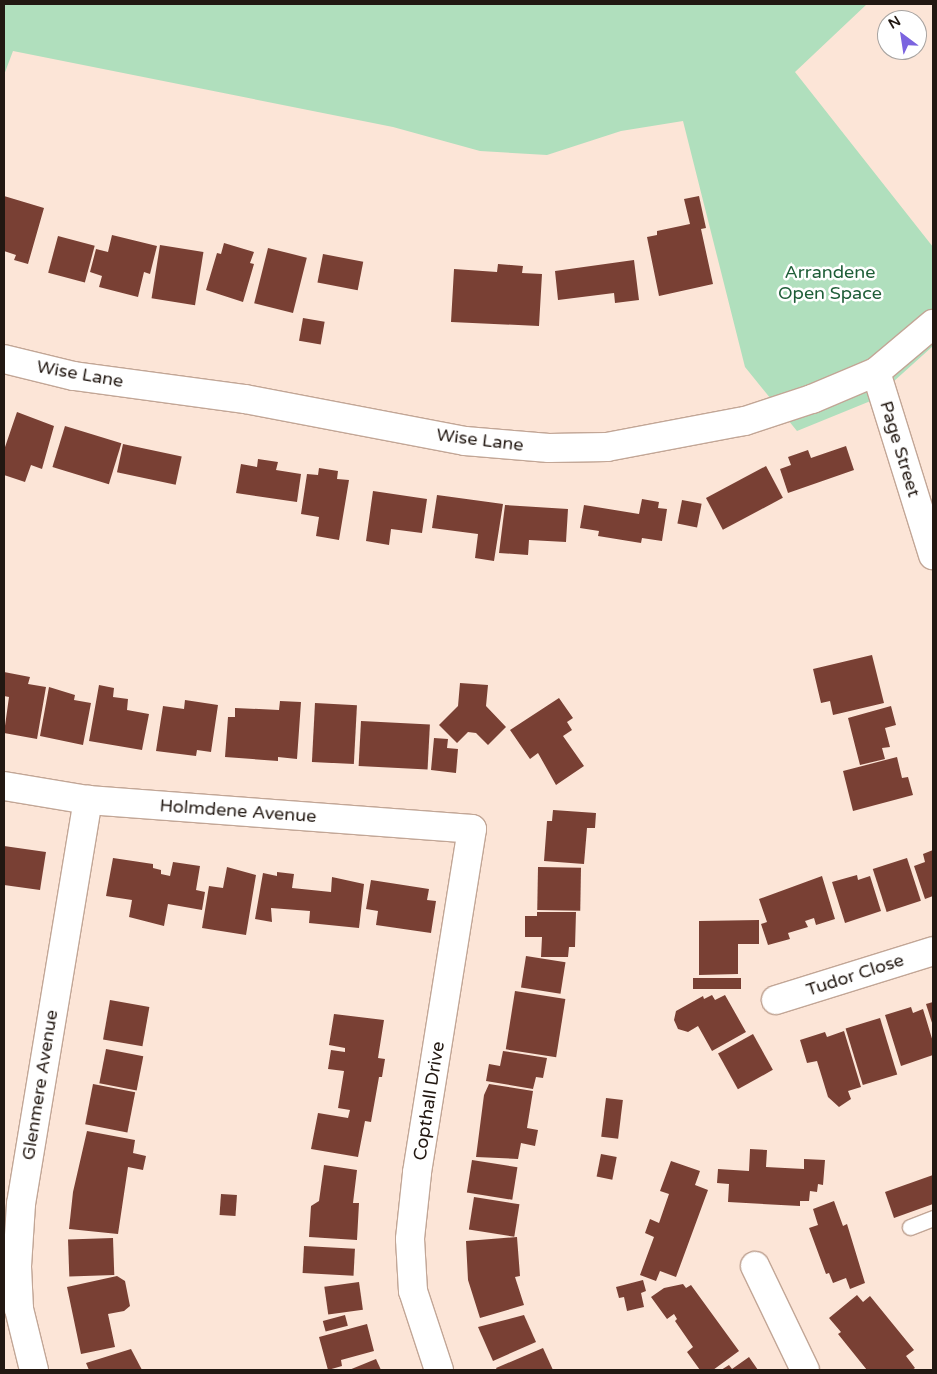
<!DOCTYPE html>
<html>
<head>
<meta charset="utf-8">
<style>
	body { margin:0 }
	#map { position:relative; width:937px; height:1374px; overflow:hidden; background:#fce5d7; font-family:"Varela Round",sans-serif }
	div>[style] { position:absolute }
	[style*='--x'] { left:calc(var(--x)*1px); top:calc(var(--y)*1px); width:calc(var(--w)*1px); rotate:calc(var(--a)*1deg) }
	.green>* { inset:0; background:#b0dfbd }
	.building>* { inset:0; background:#794034; transform-origin:0 0 }
	.roads { filter:drop-shadow(1px 0 #c2a696) drop-shadow(-1px 0 #c2a696) drop-shadow(0 1px #c2a696) drop-shadow(0 -1px #c2a696) }
	.lane>* { height:15px; margin:-7.5px; padding:0 7.5px; transform-origin:7.5px; border-radius:7.5px; background:#fff }
	.street>* { height:28px; margin:-14px; padding:0 14px; transform-origin:14px; border-radius:14px; background:#fff }
	.secondary>* { height:28px; margin:-14px; padding:0 14px; transform-origin:14px; border-radius:14px; background:#fff }
	span { translate:-50% -50%; white-space:nowrap; text-align:center; line-height:1.15; -webkit-text-stroke:5px #fff; paint-order:stroke }
	.park-label { font-size:18px; color:#1f5e38 }
	.street-label { font-size:18px; color:#221812 }
	.frame { position:absolute; inset:0; border:5px solid #221812; pointer-events:none }
	.north { position:absolute; left:877px; top:10px; width:50px; height:50px; box-sizing:border-box; background:#fff; border:1px solid #a7a3a0; border-radius:50%; rotate:329deg; font-size:14px; font-weight:700; line-height:20px; text-align:center; color:#221812 }
	.north::after { content:''; display:block; margin:auto; width:18px; height:22px; background:#7b64df; clip-path:polygon(50% 0,100% 100%,50% 72%,0 100%) }
</style>
</head>
<body>
<div id="map">
	<div class="green">
		<i style="clip-path:polygon(4px 4px,867px 4px,795px 72px,933px 247px,933px 346px,873px 400px,797px 431px,745px 367px,683px 121px,621px 131px,547px 155px,480px 151px,393px 127px,13px 51px,4px 75px)"></i>
	</div>
	<div class="building">
		<i style="clip-path:polygon(4px 196px,44px 208px,28px 264px,14px 260px,16px 255px,4px 251px)"></i>
		<i style="clip-path:polygon(699px 196px,706px 228px,701px 229px,713px 284px,659px 296px,647px 237px,657px 235px,657px 231px,690px 224px,684px 199px)"></i>
		<i style="clip-path:polygon(112px 235px,157px 246px,150px 274px,144px 272px,138px 297px,99px 287px,102px 276px,90px 272px,96px 249px,108px 252px)"></i>
		<i style="left:58px;top:236px;width:38px;height:38px;rotate:15deg"></i>
		<i style="clip-path:polygon(224px 243px,254px 252px,250px 263px,254px 264px,243px 302px,206px 290px,217px 253px,221px 254px)"></i>
		<i style="left:160px;top:245px;width:44px;height:54px;rotate:9deg"></i>
		<i style="left:268px;top:248px;width:40px;height:57px;rotate:14deg"></i>
		<i style="left:323px;top:254px;width:41px;height:29px;rotate:11deg"></i>
		<i style="clip-path:polygon(634px 260px,639px 300px,615px 303px,614px 293px,558px 300px,555px 271px)"></i>
		<i style="clip-path:polygon(498px 264px,523px 266px,522px 273px,542px 274px,539px 326px,451px 322px,454px 269px,497px 272px)"></i>
		<i style="left:303px;top:318px;width:22px;height:23px;rotate:10deg"></i>
		<i style="clip-path:polygon(17px 412px,54px 426px,42px 469px,31px 465px,25px 482px,4px 475px,4px 450px)"></i>
		<i style="left:65px;top:426px;width:59px;height:43px;rotate:17deg"></i>
		<i style="left:123px;top:444px;width:60px;height:29px;rotate:12deg"></i>
		<i style="clip-path:polygon(846px 446px,854px 470px,788px 493px,780px 469px,791px 465px,788px 457px,808px 450px,811px 458px)"></i>
		<i style="clip-path:polygon(258px 459px,278px 462px,276px 470px,301px 474px,297px 502px,236px 493px,241px 464px,257px 467px)"></i>
		<i style="left:766px;top:466px;width:36px;height:68px;rotate:62deg"></i>
		<i style="clip-path:polygon(319px 468px,338px 471px,337px 479px,349px 480px,339px 540px,316px 536px,319px 517px,301px 514px,307px 474px,318px 475px)"></i>
		<i style="clip-path:polygon(373px 491px,427px 499px,422px 533px,391px 529px,389px 545px,366px 541px)"></i>
		<i style="clip-path:polygon(437px 495px,503px 504px,494px 561px,475px 558px,478px 534px,432px 528px)"></i>
		<i style="clip-path:polygon(642px 499px,659px 502px,658px 508px,667px 509px,662px 541px,642px 538px,641px 543px,598px 536px,599px 531px,580px 528px,584px 505px,639px 514px)"></i>
		<i style="left:682px;top:500px;width:20px;height:24px;rotate:11deg"></i>
		<i style="clip-path:polygon(505px 505px,568px 509px,566px 542px,529px 540px,528px 555px,499px 553px)"></i>
		<i style="clip-path:polygon(872px 655px,884px 703px,833px 715px,830px 701px,821px 703px,813px 669px)"></i>
		<i style="clip-path:polygon(4px 672px,30px 677px,28px 684px,46px 687px,37px 739px,4px 733px,9px 697px,4px 696px)"></i>
		<i style="clip-path:polygon(460px 683px,488px 685px,486px 706px,506px 727px,488px 745px,476px 733px,468px 732px,457px 743px,439px 725px,458px 706px)"></i>
		<i style="clip-path:polygon(99px 685px,114px 688px,113px 697px,128px 699px,127px 710px,149px 714px,142px 750px,89px 741px)"></i>
		<i style="clip-path:polygon(49px 687px,75px 695px,74px 700px,91px 703px,83px 745px,40px 736px)"></i>
		<i style="clip-path:polygon(559px 698px,573px 718px,567px 722px,572px 730px,563px 736px,584px 766px,556px 785px,538px 753px,530px 759px,510px 730px)"></i>
		<i style="clip-path:polygon(185px 700px,218px 705px,211px 752px,197px 750px,196px 756px,156px 751px,163px 706px,184px 709px)"></i>
		<i style="clip-path:polygon(280px 701px,301px 702px,297px 759px,278px 757px,278px 761px,225px 757px,228px 717px,235px 717px,235px 708px,279px 710px)"></i>
		<i style="left:315px;top:703px;width:42px;height:59px;rotate:3deg"></i>
		<i style="clip-path:polygon(891px 706px,896px 725px,885px 728px,890px 747px,882px 748px,885px 759px,860px 765px,848px 718px)"></i>
		<i style="left:361px;top:721px;width:69px;height:45px;rotate:3deg"></i>
		<i style="clip-path:polygon(434px 738px,448px 739px,447px 748px,458px 749px,456px 773px,431px 770px)"></i>
		<i style="clip-path:polygon(897px 757px,902px 778px,908px 777px,913px 795px,853px 811px,843px 771px)"></i>
		<i style="clip-path:polygon(553px 810px,596px 813px,595px 828px,587px 828px,584px 864px,544px 861px,547px 821px,552px 821px)"></i>
		<i style="clip-path:polygon(4px 846px,46px 852px,40px 890px,4px 885px)"></i>
		<i style="clip-path:polygon(933px 850px,933px 896px,925px 899px,914px 866px,925px 862px,923px 854px)"></i>
		<i style="clip-path:polygon(113px 858px,153px 864px,153px 868px,161px 870px,161px 874px,170px 876px,173px 862px,200px 866px,196px 890px,205px 892px,202px 910px,168px 904px,164px 926px,129px 917px,132px 900px,106px 896px)"></i>
		<i style="left:907px;top:858px;width:45px;height:36px;rotate:72deg"></i>
		<i style="clip-path:polygon(227px 867px,256px 875px,246px 935px,202px 928px,209px 886px,223px 888px)"></i>
		<i style="left:538px;top:867px;width:43px;height:43px;rotate:1deg"></i>
		<i style="clip-path:polygon(277px 872px,294px 874px,292px 888px,331px 892px,332px 877px,364px 884px,359px 928px,309px 923px,310px 911px,271px 908px,272px 922px,255px 919px,263px 873px,277px 876px)"></i>
		<i style="clip-path:polygon(857px 875px,858px 880px,870px 876px,881px 911px,845px 923px,832px 882px)"></i>
		<i style="clip-path:polygon(822px 876px,835px 919px,816px 925px,814px 918px,805px 921px,808px 927px,788px 933px,790px 939px,768px 945px,761px 924px,767px 922px,759px 899px)"></i>
		<i style="clip-path:polygon(371px 880px,429px 889px,427px 900px,436px 901px,431px 933px,376px 925px,378px 911px,366px 909px)"></i>
		<i style="clip-path:polygon(537px 912px,576px 912px,575px 947px,569px 947px,568px 957px,541px 957px,542px 937px,525px 937px,525px 916px,537px 916px)"></i>
		<i style="clip-path:polygon(759px 920px,759px 944px,738px 944px,738px 974px,699px 975px,699px 921px)"></i>
		<i style="left:526px;top:956px;width:40px;height:32px;rotate:9deg"></i>
		<i style="left:741px;top:978px;width:11px;height:48px;rotate:90deg"></i>
		<i style="left:515px;top:991px;width:51px;height:59px;rotate:9deg"></i>
		<i style="clip-path:polygon(712px 995px,715px 1000px,725px 995px,746px 1032px,712px 1051px,698px 1026px,688px 1032px,678px 1029px,674px 1020px,676px 1011px,703px 996px,704px 999px)"></i>
		<i style="left:110px;top:1000px;width:40px;height:40px;rotate:10deg"></i>
		<i style="clip-path:polygon(933px 1002px,933px 1026px,926px 1004px)"></i>
		<i style="clip-path:polygon(911px 1007px,913px 1013px,923px 1009px,933px 1042px,933px 1055px,901px 1066px,885px 1015px)"></i>
		<i style="clip-path:polygon(334px 1014px,384px 1020px,378px 1058px,385px 1059px,382px 1077px,379px 1077px,371px 1122px,365px 1121px,358px 1157px,311px 1149px,318px 1113px,348px 1118px,350px 1110px,338px 1108px,344px 1071px,328px 1069px,331px 1050px,345px 1052px,345px 1048px,329px 1045px)"></i>
		<i style="left:880px;top:1018px;width:59px;height:36px;rotate:73deg"></i>
		<i style="clip-path:polygon(844px 1031px,861px 1087px,848px 1091px,851px 1099px,839px 1107px,828px 1097px,817px 1061px,807px 1063px,800px 1040px,825px 1032px,827px 1037px)"></i>
		<i style="left:753px;top:1034px;width:41px;height:40px;rotate:61deg"></i>
		<i style="left:106px;top:1049px;width:38px;height:35px;rotate:11deg"></i>
		<i style="clip-path:polygon(503px 1051px,547px 1058px,543px 1078px,536px 1077px,533px 1089px,486px 1081px,489px 1064px,500px 1066px)"></i>
		<i style="left:93px;top:1084px;width:43px;height:41px;rotate:11deg"></i>
		<i style="clip-path:polygon(489px 1084px,533px 1091px,527px 1128px,538px 1130px,535px 1146px,521px 1143px,518px 1159px,476px 1157px,484px 1095px)"></i>
		<i style="left:606px;top:1098px;width:17px;height:39px;rotate:7deg"></i>
		<i style="clip-path:polygon(87px 1131px,135px 1140px,133px 1153px,146px 1156px,143px 1170px,128px 1167px,118px 1234px,69px 1229px,73px 1192px)"></i>
		<i style="clip-path:polygon(750px 1149px,767px 1150px,766px 1167px,804px 1169px,804px 1159px,825px 1160px,823px 1185px,818px 1184px,817px 1192px,810px 1191px,809px 1201px,800px 1201px,800px 1206px,728px 1202px,729px 1184px,717px 1183px,718px 1169px,749px 1171px)"></i>
		<i style="left:601px;top:1154px;width:16px;height:23px;rotate:11deg"></i>
		<i style="left:472px;top:1160px;width:46px;height:33px;rotate:9deg"></i>
		<i style="clip-path:polygon(671px 1161px,700px 1171px,695px 1185px,708px 1190px,676px 1277px,660px 1271px,656px 1281px,640px 1275px,654px 1237px,645px 1233px,650px 1219px,659px 1223px,669px 1194px,660px 1191px)"></i>
		<i style="clip-path:polygon(324px 1165px,357px 1170px,353px 1203px,359px 1203px,357px 1240px,309px 1237px,311px 1206px,319px 1201px)"></i>
		<i style="clip-path:polygon(933px 1175px,933px 1204px,894px 1218px,885px 1192px)"></i>
		<i style="left:221px;top:1194px;width:16px;height:21px;rotate:4deg"></i>
		<i style="left:474px;top:1197px;width:46px;height:33px;rotate:9deg"></i>
		<i style="clip-path:polygon(834px 1201px,843px 1226px,847px 1224px,865px 1283px,850px 1289px,846px 1278px,833px 1283px,829px 1273px,826px 1274px,809px 1228px,818px 1225px,813px 1209px)"></i>
		<i style="clip-path:polygon(517px 1237px,520px 1276px,515px 1277px,524px 1305px,480px 1318px,468px 1280px,466px 1241px)"></i>
		<i style="left:113px;top:1238px;width:37px;height:45px;rotate:88deg"></i>
		<i style="left:304px;top:1246px;width:51px;height:27px;rotate:3deg"></i>
		<i style="clip-path:polygon(117px 1276px,125px 1281px,130px 1306px,124px 1311px,108px 1314px,115px 1347px,81px 1354px,67px 1287px)"></i>
		<i style="clip-path:polygon(643px 1280px,646px 1291px,641px 1293px,644px 1307px,627px 1311px,624px 1297px,619px 1298px,616px 1287px)"></i>
		<i style="left:359px;top:1282px;width:28px;height:35px;rotate:82deg"></i>
		<i style="clip-path:polygon(683px 1284px,686px 1288px,691px 1285px,739px 1351px,713px 1370px,700px 1370px,687px 1352px,693px 1347px,675px 1321px,677px 1319px,674px 1314px,667px 1319px,651px 1297px,664px 1288px)"></i>
		<i style="clip-path:polygon(857px 1295px,863px 1302px,870px 1296px,914px 1350px,906px 1356px,915px 1368px,912px 1370px,867px 1370px,838px 1334px,841px 1332px,829px 1318px)"></i>
		<i style="left:345px;top:1315px;width:11px;height:23px;rotate:75deg"></i>
		<i style="clip-path:polygon(524px 1315px,536px 1342px,493px 1361px,478px 1327px)"></i>
		<i style="clip-path:polygon(367px 1324px,374px 1351px,341px 1360px,342px 1366px,328px 1370px,319px 1337px)"></i>
		<i style="clip-path:polygon(543px 1348px,553px 1370px,497px 1370px,496px 1368px)"></i>
		<i style="clip-path:polygon(131px 1349px,142px 1370px,89px 1370px,86px 1363px)"></i>
		<i style="clip-path:polygon(749px 1357px,758px 1370px,721px 1370px,729px 1365px,732px 1369px)"></i>
		<i style="clip-path:polygon(376px 1359px,381px 1370px,349px 1370px)"></i>
	</div>
	<div class="roads">
		<div class="lane">
			<i style="--x:910;--y:1227;--w:25;--a:-21"></i>
		</div>
		<div class="street">
			<i style="--x:4;--y:786;--w:85;--a:9.5"></i>
			<i style="--x:88;--y:800;--w:385;--a:4.3"></i>
			<i style="--x:472;--y:829;--w:348;--a:99.1"></i>
			<i style="--x:417;--y:1173;--w:66;--a:96.1"></i>
			<i style="--x:410;--y:1239;--w:52;--a:86.7"></i>
			<i style="--x:413;--y:1291;--w:83;--a:71.8"></i>
			<i style="--x:776;--y:1000;--w:164;--a:-17.3"></i>
			<i style="--x:755;--y:1266;--w:115;--a:64.3"></i>
			<i style="--x:34;--y:1370;--w:63;--a:-103.8"></i>
			<i style="--x:19;--y:1309;--w:43;--a:-92.7"></i>
			<i style="--x:17;--y:1266;--w:62;--a:-86.3"></i>
			<i style="--x:21;--y:1204;--w:410;--a:-80.6"></i>
		</div>
		<div class="secondary">
			<i style="--x:4;--y:359;--w:72;--a:13.7"></i>
			<i style="--x:74;--y:376;--w:173;--a:7.7"></i>
			<i style="--x:245;--y:399;--w:224;--a:10.8"></i>
			<i style="--x:465;--y:441;--w:84;--a:4.8"></i>
			<i style="--x:549;--y:448;--w:58;--a:-1"></i>
			<i style="--x:607;--y:447;--w:140;--a:-10.7"></i>
			<i style="--x:745;--y:421;--w:71;--a:-18.2"></i>
			<i style="--x:812;--y:399;--w:69;--a:-22.9"></i>
			<i style="--x:876;--y:372;--w:75;--a:-40.1"></i>
			<i style="--x:876;--y:372;--w:192;--a:72.7"></i>
		</div>
	</div>
	<div class="park-label">
		<span style="left:830px;top:283px">Arrandene<br>Open Space</span>
	</div>
	<div class="street-label">
		<span style="left:80px;top:374px;rotate:10deg">Wise Lane</span>
		<span style="left:480px;top:440px;rotate:7deg">Wise Lane</span>
		<span style="left:900px;top:449px;rotate:73deg">Page Street</span>
		<span style="left:238px;top:811px;rotate:4deg">Holmdene Avenue</span>
		<span style="left:855px;top:975px;rotate:-18deg">Tudor Close</span>
		<span style="left:40px;top:1085px;rotate:-81deg">Glenmere Avenue</span>
		<span style="left:429px;top:1101px;rotate:-81deg">Copthall Drive</span>
	</div>
	<div class="frame"></div>
	<div class="north">N</div>
</div>
</body>
</html>
